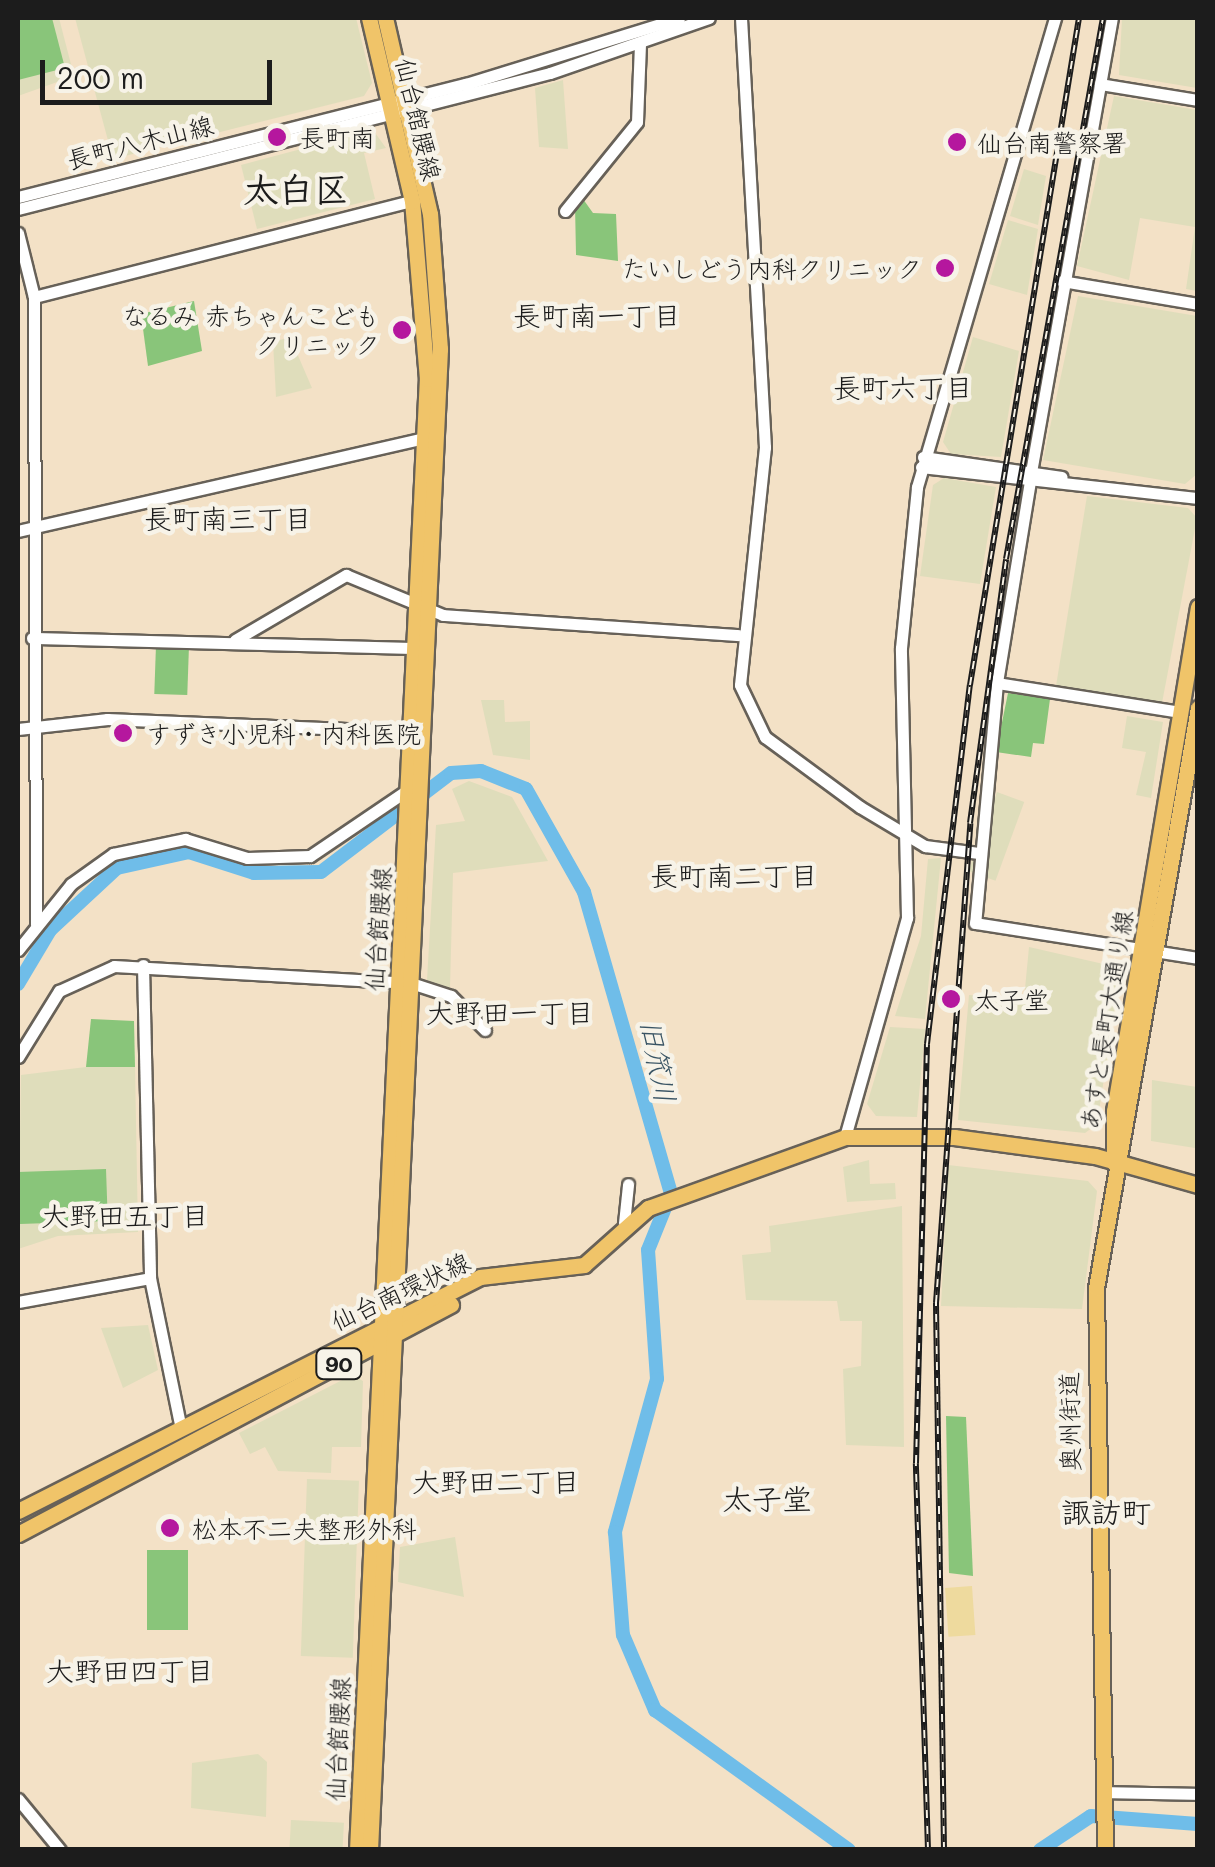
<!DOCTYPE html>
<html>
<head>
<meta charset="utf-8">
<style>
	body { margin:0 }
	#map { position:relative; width:1215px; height:1867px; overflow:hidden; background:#f3e1c6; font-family:Mali,"Klee One",sans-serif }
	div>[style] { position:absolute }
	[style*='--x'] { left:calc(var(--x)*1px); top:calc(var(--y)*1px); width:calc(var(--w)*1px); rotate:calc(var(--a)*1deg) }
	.built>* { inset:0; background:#dfddbb; transform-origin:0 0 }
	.green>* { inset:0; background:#89c57a; transform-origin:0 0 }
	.sand>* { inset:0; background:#eeda9e; transform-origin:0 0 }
	.river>* { height:14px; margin:-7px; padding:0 7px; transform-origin:7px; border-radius:7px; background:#6fbde9 }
	.roads { filter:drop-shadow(2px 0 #676158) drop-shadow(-2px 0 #676158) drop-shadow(0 2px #676158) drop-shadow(0 -2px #676158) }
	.minor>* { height:11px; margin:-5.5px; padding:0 5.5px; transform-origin:5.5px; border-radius:5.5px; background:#fff }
	.major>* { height:15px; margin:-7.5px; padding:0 7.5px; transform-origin:7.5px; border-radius:7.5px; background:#f0c469 }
	.rail>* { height:6px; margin-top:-3px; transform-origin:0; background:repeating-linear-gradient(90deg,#f7f3e8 0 8px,#1c1c1c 0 16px); box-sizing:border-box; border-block:2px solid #1c1c1c }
	.dots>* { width:28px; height:28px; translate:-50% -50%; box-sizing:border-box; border:5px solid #f7f3e8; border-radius:50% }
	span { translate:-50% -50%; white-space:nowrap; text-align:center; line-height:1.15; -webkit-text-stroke:9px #f7f3e8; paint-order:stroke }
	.shield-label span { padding:2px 8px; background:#f7f3e8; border:2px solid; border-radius:8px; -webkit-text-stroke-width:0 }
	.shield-label { font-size:22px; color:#1c1c1c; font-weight:700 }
	.street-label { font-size:25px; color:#1c1c1c }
	.poi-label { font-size:25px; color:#1c1c1c }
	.left { translate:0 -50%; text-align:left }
	.right { translate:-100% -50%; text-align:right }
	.neighbourhood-label { font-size:28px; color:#1c1c1c }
	.water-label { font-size:28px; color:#395464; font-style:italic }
	.quarter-label { font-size:30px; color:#1c1c1c }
	.district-label { font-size:35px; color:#1c1c1c; font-weight:700 }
	.frame { position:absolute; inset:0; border:20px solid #1c1c1c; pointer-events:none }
	.scale { position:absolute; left:40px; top:60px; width:232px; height:45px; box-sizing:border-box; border:5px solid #1c1c1c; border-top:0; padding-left:12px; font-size:30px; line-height:35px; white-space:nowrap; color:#1c1c1c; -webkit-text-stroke:8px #f7f3e8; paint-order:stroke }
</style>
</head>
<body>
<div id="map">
	<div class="built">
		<i style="clip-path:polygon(18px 18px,59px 18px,74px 76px,18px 96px)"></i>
		<i style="clip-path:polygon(75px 18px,356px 18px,372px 83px,364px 96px,113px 159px)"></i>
		<i style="clip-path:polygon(1122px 18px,1197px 18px,1197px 88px,1119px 75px)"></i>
		<i style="clip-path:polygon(563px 80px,568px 149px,539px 147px,535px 88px)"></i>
		<i style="clip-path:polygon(1114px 96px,1197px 110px,1197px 291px,1186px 289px,1195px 227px,1140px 218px,1129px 280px,1077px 266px)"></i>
		<i style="clip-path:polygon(373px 130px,386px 148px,364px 153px,375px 199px,257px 229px,241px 165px)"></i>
		<i style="clip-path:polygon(1024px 169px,1046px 176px,1038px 225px,1010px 216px)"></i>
		<i style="clip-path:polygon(1008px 220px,1038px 229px,1027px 295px,989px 284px)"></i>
		<i style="clip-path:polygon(1078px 296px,1197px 316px,1197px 474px,1185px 484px,1043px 460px)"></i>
		<i style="clip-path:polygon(290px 337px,312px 388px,276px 397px,273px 342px)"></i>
		<i style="clip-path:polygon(973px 337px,1019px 351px,1001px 457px,951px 454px,943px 442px)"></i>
		<i style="clip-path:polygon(944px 478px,996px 487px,980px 584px,920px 576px,933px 485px)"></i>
		<i style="clip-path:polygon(1087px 496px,1188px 508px,1197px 518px,1162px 703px,1056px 686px)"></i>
		<i style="clip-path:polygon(481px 700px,504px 700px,505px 722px,530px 721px,530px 760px,493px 755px)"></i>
		<i style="clip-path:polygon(1127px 716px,1163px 722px,1151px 798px,1136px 795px,1146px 752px,1122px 748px)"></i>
		<i style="clip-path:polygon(469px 781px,512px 797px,548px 861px,453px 873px,450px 989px,427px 980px,436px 825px,465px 821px,452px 789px)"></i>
		<i style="left:997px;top:792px;width:29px;height:84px;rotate:20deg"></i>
		<i style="clip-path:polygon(941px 858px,925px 1019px,895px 1016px,921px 936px,928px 859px)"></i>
		<i style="clip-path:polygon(1029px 947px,1121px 968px,1097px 1124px,1085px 1133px,958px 1120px,969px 995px,1024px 999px)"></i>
		<i style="clip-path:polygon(890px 1027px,925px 1029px,917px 1117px,876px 1116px,867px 1104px)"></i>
		<i style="clip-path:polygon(86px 1067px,135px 1067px,138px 1232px,58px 1236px,18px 1249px,21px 1075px)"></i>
		<i style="clip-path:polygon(1152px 1080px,1197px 1087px,1195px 1148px,1151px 1141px)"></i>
		<i style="clip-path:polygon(869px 1160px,870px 1184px,895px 1183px,896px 1199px,847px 1202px,843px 1167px)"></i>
		<i style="clip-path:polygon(948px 1165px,1088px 1181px,1097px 1191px,1082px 1309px,941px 1306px)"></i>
		<i style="clip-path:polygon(902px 1206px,904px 1447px,846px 1445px,843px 1369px,861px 1366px,862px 1321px,840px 1321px,837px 1301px,746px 1300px,742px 1255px,771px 1252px,769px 1226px)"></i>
		<i style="clip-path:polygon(148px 1325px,158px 1370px,123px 1388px,101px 1328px)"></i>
		<i style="clip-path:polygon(352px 1375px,363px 1381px,361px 1447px,332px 1447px,331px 1473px,278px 1471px,265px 1447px,250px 1454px,239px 1433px)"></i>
		<i style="left:307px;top:1479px;width:52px;height:177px;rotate:2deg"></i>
		<i style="clip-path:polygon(455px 1537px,464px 1597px,398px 1582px,400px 1547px)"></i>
		<i style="clip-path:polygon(258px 1754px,267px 1762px,266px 1817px,191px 1808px,192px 1763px)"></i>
		<i style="left:291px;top:1820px;width:53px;height:29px;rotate:3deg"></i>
	</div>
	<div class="green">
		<i style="clip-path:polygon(18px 18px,52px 18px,65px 68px,18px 80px)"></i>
		<i style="clip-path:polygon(583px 199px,593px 213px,616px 214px,618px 261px,576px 255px,575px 205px)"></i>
		<i style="clip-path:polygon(194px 301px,202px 351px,148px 366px,141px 314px)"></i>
		<i style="left:156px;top:645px;width:33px;height:49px;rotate:2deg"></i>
		<i style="clip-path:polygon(1008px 693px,1050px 699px,1044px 744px,1033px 743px,1031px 757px,996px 752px)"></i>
		<i style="clip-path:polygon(91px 1019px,134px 1021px,135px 1067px,86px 1067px)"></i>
		<i style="left:106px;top:1169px;width:52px;height:88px;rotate:88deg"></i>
		<i style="clip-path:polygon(946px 1416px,966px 1417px,973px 1576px,949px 1573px)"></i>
		<i style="left:147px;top:1550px;width:41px;height:80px"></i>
	</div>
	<div class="sand">
		<i style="left:972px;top:1586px;width:49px;height:27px;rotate:86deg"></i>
	</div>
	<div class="river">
		<i style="--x:18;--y:984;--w:63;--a:-59.3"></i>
		<i style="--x:50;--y:930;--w:91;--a:-42.8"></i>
		<i style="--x:117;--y:868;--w:74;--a:-12.5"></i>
		<i style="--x:189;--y:852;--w:68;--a:17.9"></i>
		<i style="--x:254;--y:873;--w:67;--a:-0.9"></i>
		<i style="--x:321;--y:872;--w:163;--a:-37.3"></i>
		<i style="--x:451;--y:773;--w:30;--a:-4"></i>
		<i style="--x:481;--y:771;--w:48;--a:21.8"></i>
		<i style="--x:526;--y:789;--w:118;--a:60.6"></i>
		<i style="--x:584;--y:892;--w:313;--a:73.9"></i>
		<i style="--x:671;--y:1193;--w:61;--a:112"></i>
		<i style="--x:648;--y:1250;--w:129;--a:86"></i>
		<i style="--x:657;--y:1379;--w:159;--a:105.4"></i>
		<i style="--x:615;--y:1532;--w:103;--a:85.6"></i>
		<i style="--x:623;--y:1635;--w:82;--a:66.9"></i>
		<i style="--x:655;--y:1710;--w:239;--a:35.8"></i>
		<i style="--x:1040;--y:1850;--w:61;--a:-33.7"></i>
		<i style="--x:1091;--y:1816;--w:107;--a:4.3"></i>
	</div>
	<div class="roads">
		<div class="minor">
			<i style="--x:741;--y:18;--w:430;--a:86.8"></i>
			<i style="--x:765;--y:447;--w:239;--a:96"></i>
			<i style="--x:740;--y:685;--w:58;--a:64.3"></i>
			<i style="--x:765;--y:737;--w:118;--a:36.4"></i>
			<i style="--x:860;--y:807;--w:76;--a:31"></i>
			<i style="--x:925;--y:846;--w:54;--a:7.4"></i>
			<i style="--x:1100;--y:84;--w:99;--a:9.3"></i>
			<i style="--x:18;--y:197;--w:462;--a:-14.2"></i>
			<i style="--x:466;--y:84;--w:223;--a:-17.2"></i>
			<i style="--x:18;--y:209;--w:549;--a:-14.34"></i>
			<i style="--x:550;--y:73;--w:168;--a:-19.1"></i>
			<i style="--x:565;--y:211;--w:114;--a:-51"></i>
			<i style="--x:637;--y:122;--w:79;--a:-87.8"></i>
			<i style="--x:18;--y:233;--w:66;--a:76"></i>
			<i style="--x:34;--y:297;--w:627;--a:89.82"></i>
			<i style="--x:1062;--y:281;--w:138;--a:9.6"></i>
			<i style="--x:34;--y:297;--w:390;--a:-14.3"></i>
			<i style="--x:923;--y:457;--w:140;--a:8.2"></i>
			<i style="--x:921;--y:467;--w:279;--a:6.4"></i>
			<i style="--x:1031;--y:472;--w:461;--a:-79.9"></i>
			<i style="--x:1030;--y:481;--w:205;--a:99.3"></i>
			<i style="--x:997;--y:683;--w:241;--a:95.2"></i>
			<i style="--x:975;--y:923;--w:226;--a:8.9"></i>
			<i style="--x:18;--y:531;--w:422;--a:-12.9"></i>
			<i style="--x:32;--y:638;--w:384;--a:1.5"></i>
			<i style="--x:235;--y:640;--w:129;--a:-30.4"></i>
			<i style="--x:346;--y:575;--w:105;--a:22.4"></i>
			<i style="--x:443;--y:615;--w:296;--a:3.9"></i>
			<i style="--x:997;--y:683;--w:185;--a:9"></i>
			<i style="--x:18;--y:729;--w:90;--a:-6.4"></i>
			<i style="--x:107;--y:719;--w:306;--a:2.4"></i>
			<i style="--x:18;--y:950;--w:85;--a:-51.2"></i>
			<i style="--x:71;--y:884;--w:52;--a:-35.5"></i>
			<i style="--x:113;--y:854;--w:74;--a:-11.8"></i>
			<i style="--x:185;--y:839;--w:65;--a:17"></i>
			<i style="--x:247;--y:858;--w:63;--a:-1.8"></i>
			<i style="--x:310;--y:856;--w:120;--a:-34.1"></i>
			<i style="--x:143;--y:965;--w:313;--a:88.7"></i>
			<i style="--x:150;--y:1278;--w:154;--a:78.4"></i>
			<i style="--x:18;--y:1057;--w:78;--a:-58.2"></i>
			<i style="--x:59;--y:991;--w:60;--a:-24.4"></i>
			<i style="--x:114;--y:966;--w:297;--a:3.3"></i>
			<i style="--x:411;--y:983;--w:42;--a:18"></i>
			<i style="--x:451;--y:996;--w:48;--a:45"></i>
			<i style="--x:845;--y:1137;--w:228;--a:-74.2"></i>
			<i style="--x:907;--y:918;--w:270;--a:-91.3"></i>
			<i style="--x:901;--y:648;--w:162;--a:-84.3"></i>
			<i style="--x:917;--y:487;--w:489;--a:-73.6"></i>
			<i style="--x:624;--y:1223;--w:39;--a:-84"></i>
			<i style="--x:18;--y:1302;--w:134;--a:-10.3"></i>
			<i style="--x:1104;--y:1792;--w:94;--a:1.2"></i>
			<i style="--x:18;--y:1799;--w:66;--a:50.5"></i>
		</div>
		<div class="major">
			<i style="--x:1114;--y:1163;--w:52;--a:-90"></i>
			<i style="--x:1114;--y:1111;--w:511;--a:-80.54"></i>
			<i style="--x:18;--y:1511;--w:518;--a:-26.86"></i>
			<i style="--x:480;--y:1277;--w:105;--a:-6.6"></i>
			<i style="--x:584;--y:1265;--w:86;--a:-41.7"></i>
			<i style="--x:648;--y:1208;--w:209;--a:-19.8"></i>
			<i style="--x:845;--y:1137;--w:109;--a:0"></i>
			<i style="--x:954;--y:1137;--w:142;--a:7.7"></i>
			<i style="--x:1095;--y:1156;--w:107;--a:15.7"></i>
			<i style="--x:18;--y:1534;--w:490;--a:-27.9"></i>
			<i style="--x:357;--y:1850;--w:1473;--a:-87.28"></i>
			<i style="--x:427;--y:379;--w:179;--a:-94.8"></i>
			<i style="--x:412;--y:201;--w:188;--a:-103.2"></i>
			<i style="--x:370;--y:1850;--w:1503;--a:-87.33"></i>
			<i style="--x:440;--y:349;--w:135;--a:-94.2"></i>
			<i style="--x:430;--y:214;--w:201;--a:-102.9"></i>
			<i style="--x:1105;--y:1850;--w:562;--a:-90.92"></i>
			<i style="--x:1096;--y:1288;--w:589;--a:-80.03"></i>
		</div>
	</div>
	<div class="rail">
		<i style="--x:928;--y:1850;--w:387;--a:-91.8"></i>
		<i style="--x:916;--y:1463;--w:419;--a:-88.5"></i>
		<i style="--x:927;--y:1044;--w:362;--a:-83.2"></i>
		<i style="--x:970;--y:685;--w:676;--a:-80.72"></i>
		<i style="--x:944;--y:1850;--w:547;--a:-90.84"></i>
		<i style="--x:936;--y:1303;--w:481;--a:-85.9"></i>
		<i style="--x:970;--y:823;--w:266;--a:-82.2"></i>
		<i style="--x:1006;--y:559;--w:550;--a:-79.84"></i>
	</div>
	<div class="dots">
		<i style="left:277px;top:137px;background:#b5179e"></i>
		<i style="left:957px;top:142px;background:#b5179e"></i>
		<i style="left:945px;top:268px;background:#b5179e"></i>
		<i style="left:402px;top:330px;background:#b5179e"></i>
		<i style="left:123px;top:733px;background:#b5179e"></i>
		<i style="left:951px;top:999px;background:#b5179e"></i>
		<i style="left:170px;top:1528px;background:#b5179e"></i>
	</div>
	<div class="shield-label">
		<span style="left:339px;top:1364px">90</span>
	</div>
	<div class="street-label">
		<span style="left:419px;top:119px;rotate:77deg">仙台館腰線</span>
		<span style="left:140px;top:142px;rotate:-14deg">長町八木山線</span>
		<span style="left:377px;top:929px;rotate:-86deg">仙台館腰線</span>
		<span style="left:1106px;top:1020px;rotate:-81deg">あすと長町大通り線</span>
		<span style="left:400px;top:1291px;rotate:-25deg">仙台南環状線</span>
		<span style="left:1069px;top:1422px;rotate:-91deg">奥州街道</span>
		<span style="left:337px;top:1739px;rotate:-87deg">仙台館腰線</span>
	</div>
	<div class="poi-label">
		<span class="left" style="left:300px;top:137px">長町南</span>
		<span class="left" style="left:977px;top:142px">仙台南警察署</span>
		<span class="right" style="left:922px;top:268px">たいしどう内科クリニック</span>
		<span class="right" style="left:380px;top:330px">なるみ 赤ちゃんこども<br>クリニック</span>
		<span class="left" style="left:146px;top:733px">すずき小児科・内科医院</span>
		<span class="left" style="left:974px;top:999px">太子堂</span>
		<span class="left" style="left:192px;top:1528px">松本不二夫整形外科</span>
	</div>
	<div class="neighbourhood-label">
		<span style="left:597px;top:315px">長町南一丁目</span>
		<span style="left:903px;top:387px">長町六丁目</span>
		<span style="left:228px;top:518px">長町南三丁目</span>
		<span style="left:734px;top:875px">長町南二丁目</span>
		<span style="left:510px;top:1012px">大野田一丁目</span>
		<span style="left:125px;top:1215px">大野田五丁目</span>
		<span style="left:496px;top:1481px">大野田二丁目</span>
		<span style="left:130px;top:1670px">大野田四丁目</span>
	</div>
	<div class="water-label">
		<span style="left:659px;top:1061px;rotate:79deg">旧笊川</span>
	</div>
	<div class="quarter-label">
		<span style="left:767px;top:1498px">太子堂</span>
		<span style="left:1106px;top:1511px">諏訪町</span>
	</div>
	<div class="district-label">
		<span style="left:296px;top:188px">太白区</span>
	</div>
	<div class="frame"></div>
	<div class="scale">200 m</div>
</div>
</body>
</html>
